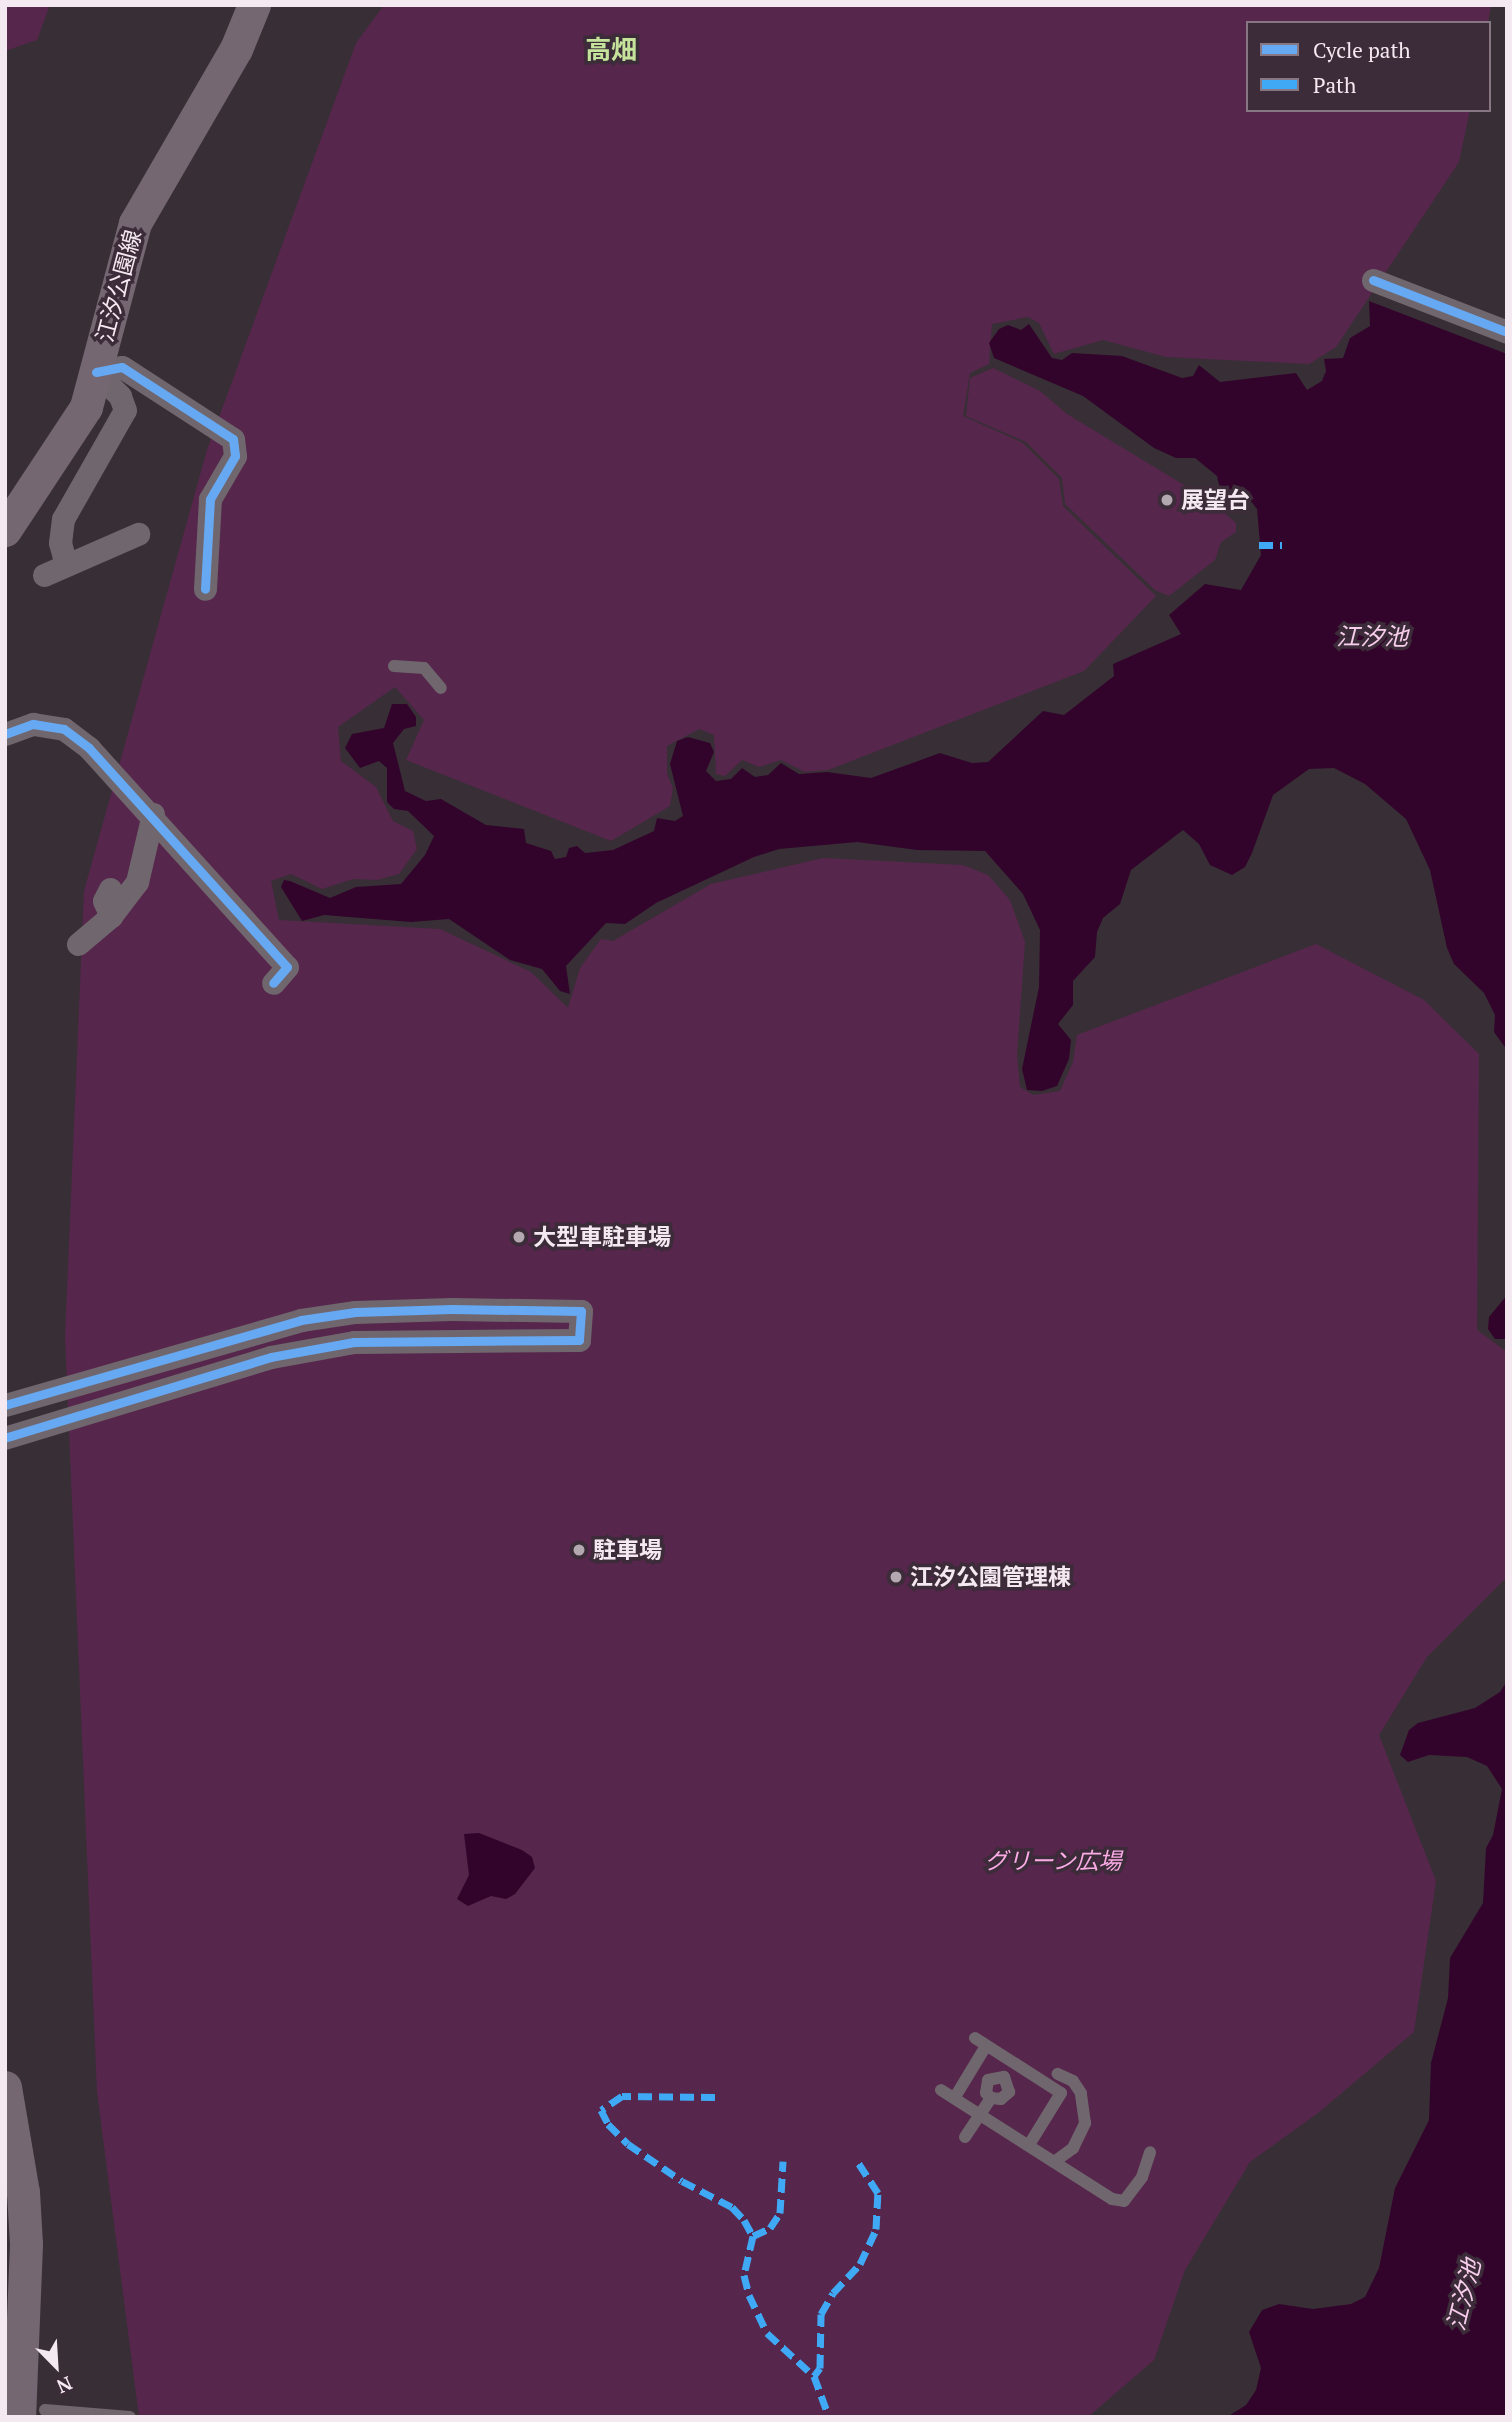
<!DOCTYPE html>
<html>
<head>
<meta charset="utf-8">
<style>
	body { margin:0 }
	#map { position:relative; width:1512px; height:2422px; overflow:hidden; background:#382f36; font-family:"PT Serif","Noto Sans JP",serif }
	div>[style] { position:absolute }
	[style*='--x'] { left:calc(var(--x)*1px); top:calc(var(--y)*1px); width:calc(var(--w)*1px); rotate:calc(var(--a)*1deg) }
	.green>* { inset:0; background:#56264c }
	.water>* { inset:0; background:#33042b }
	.service>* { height:12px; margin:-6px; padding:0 6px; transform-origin:6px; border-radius:6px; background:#70666d }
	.minor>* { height:23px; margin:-11.5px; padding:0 11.5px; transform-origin:11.5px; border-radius:11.5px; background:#70666d }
	.secondary>* { height:33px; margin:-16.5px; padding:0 16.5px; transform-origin:16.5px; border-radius:16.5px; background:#746772 }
	.quiet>* { height:7px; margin-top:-3.5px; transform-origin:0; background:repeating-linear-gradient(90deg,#3fa9f5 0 14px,transparent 0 21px) }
	.cycleway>* { height:9px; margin:-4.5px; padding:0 4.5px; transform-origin:4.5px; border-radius:4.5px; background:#66a8f1 }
	.dots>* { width:19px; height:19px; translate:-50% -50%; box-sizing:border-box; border:4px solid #3c2b38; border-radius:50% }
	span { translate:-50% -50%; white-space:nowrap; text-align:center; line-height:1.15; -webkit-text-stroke:7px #3c2b38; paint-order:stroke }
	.street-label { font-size:23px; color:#f5e9f1 }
	.poi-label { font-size:23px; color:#f5e9f1; font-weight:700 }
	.left { translate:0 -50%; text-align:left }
	.park-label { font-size:23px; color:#fbabe6; font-style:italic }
	.water-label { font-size:24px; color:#f7ceec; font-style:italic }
	.quarter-label { font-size:26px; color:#c6e39b; font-weight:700 }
	.frame { position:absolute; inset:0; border:7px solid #f5e9f1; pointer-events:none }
	.legend { position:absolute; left:1246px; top:21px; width:245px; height:91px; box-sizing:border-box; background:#3c2b38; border:2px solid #867782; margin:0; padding:9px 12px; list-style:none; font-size:21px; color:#f5e9f1 }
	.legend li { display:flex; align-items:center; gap:14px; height:35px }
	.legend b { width:35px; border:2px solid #867782 }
	.north { position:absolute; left:21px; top:2331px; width:70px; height:70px; -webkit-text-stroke:5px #3c2b38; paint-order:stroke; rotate:156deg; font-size:19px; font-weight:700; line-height:28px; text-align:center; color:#f5e9f1 }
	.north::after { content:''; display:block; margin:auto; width:24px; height:32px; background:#f5e9f1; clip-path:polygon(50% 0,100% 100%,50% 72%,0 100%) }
</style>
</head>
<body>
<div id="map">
	<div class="green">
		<i style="clip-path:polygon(5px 5px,50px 5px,37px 40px,5px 51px)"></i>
		<i style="clip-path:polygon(384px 5px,1491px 5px,1488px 23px,1248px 23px,1248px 110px,1470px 110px,1459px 162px,1336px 347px,1309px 364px,1166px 357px,1103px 340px,1054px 354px,1039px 323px,1028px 317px,992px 324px,989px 364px,970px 373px,963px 416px,1023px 443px,1059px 479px,1063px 506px,1156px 596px,1084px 671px,828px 770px,805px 772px,781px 760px,759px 767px,742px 760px,725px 776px,716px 774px,714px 735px,699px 729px,667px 746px,667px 774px,673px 788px,670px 806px,611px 841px,406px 760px,424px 720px,395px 687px,338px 727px,341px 761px,376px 787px,393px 821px,413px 831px,417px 849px,399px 874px,377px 880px,353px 879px,322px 889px,291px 874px,271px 881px,279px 920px,440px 929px,531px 972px,568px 1008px,580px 968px,601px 939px,613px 941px,711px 884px,823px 858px,963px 865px,988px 875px,1010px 900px,1025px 942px,1017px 1055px,1020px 1087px,1033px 1095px,1060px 1091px,1073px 1062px,1077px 1035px,1316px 944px,1424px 1000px,1479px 1054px,1477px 1330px,1507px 1352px,1507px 1577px,1427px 1657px,1379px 1735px,1436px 1881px,1414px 2032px,1318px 2113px,1250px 2162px,1185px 2270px,1154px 2360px,1088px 2417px,139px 2417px,97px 2092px,65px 1337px,84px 891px,207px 450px,356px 43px)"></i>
		<i style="clip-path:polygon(993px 368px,1040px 391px,1067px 414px,1212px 502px,1236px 523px,1236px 532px,1221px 542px,1215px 560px,1169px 596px,1155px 590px,1065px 504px,1062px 478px,1026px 442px,966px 416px,970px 378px)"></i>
	</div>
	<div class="water">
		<i style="clip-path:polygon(1369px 301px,1507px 354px,1507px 1050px,1494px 1032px,1495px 1015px,1484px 993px,1454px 964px,1447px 948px,1430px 870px,1406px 819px,1365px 784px,1334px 768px,1309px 769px,1273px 795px,1252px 853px,1245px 867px,1232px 875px,1210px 865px,1199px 844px,1183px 830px,1131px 870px,1120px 904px,1103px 918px,1097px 932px,1095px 957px,1073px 981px,1073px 1005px,1058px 1024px,1071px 1040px,1069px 1059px,1057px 1086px,1042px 1091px,1027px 1090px,1022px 1069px,1039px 987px,1040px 930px,1023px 894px,985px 851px,917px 850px,857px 842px,779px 849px,754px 857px,656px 903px,625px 924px,606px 923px,566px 966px,570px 994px,560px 991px,542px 969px,510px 960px,449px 919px,411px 922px,324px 915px,302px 921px,281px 887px,284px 880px,290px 881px,330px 898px,356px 887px,401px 884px,425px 855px,434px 836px,408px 811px,394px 809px,387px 802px,387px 768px,379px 761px,360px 768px,345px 748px,352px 734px,384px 728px,392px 704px,407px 704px,416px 717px,416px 726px,404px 729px,393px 743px,405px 791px,426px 801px,441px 799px,486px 825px,524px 829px,526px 843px,551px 851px,555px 859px,566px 857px,569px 848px,577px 846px,585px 853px,613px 850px,654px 831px,657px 818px,675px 821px,683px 816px,670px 764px,677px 741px,688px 737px,710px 743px,714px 752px,706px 771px,716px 781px,731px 779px,742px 768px,755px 777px,768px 775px,781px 763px,799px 774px,827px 772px,871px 778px,940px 753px,972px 763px,988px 762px,1043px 711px,1064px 715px,1114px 676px,1113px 664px,1181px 634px,1169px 615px,1205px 584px,1241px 590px,1261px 555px,1257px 509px,1247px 496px,1219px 485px,1217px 476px,1195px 458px,1176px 458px,1154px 448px,1083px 396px,994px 358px,989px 343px,999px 329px,1008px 325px,1021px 330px,1029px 324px,1052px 358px,1062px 360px,1072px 353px,1122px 356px,1182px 378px,1193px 376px,1199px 365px,1220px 382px,1296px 373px,1307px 390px,1322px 381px,1326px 371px,1324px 359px,1343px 358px,1350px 338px,1370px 326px)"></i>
		<i style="clip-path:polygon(1507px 1295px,1507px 1339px,1495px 1339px,1488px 1329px,1489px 1317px)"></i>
		<i style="clip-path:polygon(1507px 1681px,1507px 2417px,1227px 2417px,1246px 2405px,1256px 2390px,1261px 2368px,1249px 2332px,1262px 2310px,1279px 2304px,1313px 2309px,1351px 2304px,1365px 2297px,1379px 2268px,1395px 2188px,1429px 2120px,1431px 2063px,1448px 1998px,1450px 1958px,1483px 1903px,1486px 1848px,1493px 1835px,1502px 1789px,1487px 1766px,1467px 1757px,1429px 1755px,1408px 1762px,1400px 1755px,1409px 1730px,1418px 1723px,1475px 1708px,1500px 1692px)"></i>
		<i style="clip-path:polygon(479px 1833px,522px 1850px,532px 1857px,535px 1868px,515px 1894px,506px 1899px,491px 1896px,468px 1906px,457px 1899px,469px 1875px,464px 1834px)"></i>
	</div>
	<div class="service">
		<i style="--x:394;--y:666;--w:30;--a:4"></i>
		<i style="--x:424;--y:668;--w:26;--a:50"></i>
		<i style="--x:975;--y:2038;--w:102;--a:32.6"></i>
		<i style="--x:1061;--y:2093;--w:61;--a:121.6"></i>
		<i style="--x:941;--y:2090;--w:203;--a:32.5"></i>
		<i style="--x:1112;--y:2199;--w:12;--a:9"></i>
		<i style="--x:1124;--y:2201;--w:30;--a:-53"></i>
		<i style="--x:1142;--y:2177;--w:26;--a:-72"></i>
		<i style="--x:955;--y:2097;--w:60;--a:-58.7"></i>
		<i style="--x:991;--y:2098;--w:10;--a:6"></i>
		<i style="--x:1001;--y:2099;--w:11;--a:-41"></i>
		<i style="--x:1009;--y:2092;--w:16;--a:-108"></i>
		<i style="--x:991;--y:2098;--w:7;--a:-135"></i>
		<i style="--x:986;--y:2093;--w:13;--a:-81"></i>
		<i style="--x:988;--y:2080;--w:16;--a:-11"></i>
		<i style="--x:965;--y:2137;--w:47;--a:-56.3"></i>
		<i style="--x:1054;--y:2162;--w:24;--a:-36"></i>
		<i style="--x:1073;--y:2148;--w:28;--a:-64"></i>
		<i style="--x:1085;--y:2123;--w:30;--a:-98"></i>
		<i style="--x:1081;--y:2093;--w:14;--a:-124"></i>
		<i style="--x:1073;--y:2081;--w:17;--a:-155"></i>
		<i style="--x:45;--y:2410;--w:85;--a:4.7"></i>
	</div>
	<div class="minor">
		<i style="--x:1373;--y:280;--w:144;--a:21.2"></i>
		<i style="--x:96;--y:372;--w:26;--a:-11"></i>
		<i style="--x:122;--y:367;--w:132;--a:33"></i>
		<i style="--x:233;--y:439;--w:17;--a:83"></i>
		<i style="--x:235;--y:456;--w:50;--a:120.2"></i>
		<i style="--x:210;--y:499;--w:90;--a:93.2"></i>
		<i style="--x:66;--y:565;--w:23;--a:-105"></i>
		<i style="--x:60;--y:543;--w:24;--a:-83"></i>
		<i style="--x:63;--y:519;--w:125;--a:-60.4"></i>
		<i style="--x:125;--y:410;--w:15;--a:-110"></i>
		<i style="--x:120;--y:396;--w:34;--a:-135"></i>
		<i style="--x:44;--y:575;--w:103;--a:-23.6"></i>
		<i style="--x:5;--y:734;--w:30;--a:-20"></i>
		<i style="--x:33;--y:724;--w:31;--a:9"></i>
		<i style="--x:64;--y:729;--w:31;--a:37"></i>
		<i style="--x:89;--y:748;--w:295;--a:47.9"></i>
		<i style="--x:287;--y:967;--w:21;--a:131"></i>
		<i style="--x:110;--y:889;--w:13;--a:117"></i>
		<i style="--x:104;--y:901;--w:17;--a:65"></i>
		<i style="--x:78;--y:944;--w:43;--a:-40.3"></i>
		<i style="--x:111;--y:916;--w:43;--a:-52.6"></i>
		<i style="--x:137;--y:882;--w:70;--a:-76.8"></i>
		<i style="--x:5;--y:1405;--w:308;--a:-16"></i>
		<i style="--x:301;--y:1320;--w:55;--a:-8.4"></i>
		<i style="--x:355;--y:1312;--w:97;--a:-1.8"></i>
		<i style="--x:452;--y:1309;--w:129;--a:0.9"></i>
		<i style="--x:581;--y:1311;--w:29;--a:94"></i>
		<i style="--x:579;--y:1340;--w:225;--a:179.5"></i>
		<i style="--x:354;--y:1342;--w:84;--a:169.8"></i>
		<i style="--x:271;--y:1357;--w:278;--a:163.1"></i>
	</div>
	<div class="secondary">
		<i style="--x:5;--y:530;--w:147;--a:-56.6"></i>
		<i style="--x:86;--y:407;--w:190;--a:-75.1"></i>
		<i style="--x:135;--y:223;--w:201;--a:-59.9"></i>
		<i style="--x:236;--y:49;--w:48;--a:-67.8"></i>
		<i style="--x:5;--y:2087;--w:107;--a:80.3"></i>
		<i style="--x:23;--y:2192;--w:52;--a:86.7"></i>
		<i style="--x:26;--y:2244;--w:173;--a:92.3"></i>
	</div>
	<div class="quiet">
		<i style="--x:1259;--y:545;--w:23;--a:0"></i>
		<i style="--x:715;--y:2097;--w:93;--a:-179.4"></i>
		<i style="--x:622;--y:2096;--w:25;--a:146"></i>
		<i style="--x:601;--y:2110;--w:16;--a:63"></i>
		<i style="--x:608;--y:2124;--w:28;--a:45"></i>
		<i style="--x:628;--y:2144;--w:65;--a:34.4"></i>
		<i style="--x:682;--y:2181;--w:56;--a:27.5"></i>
		<i style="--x:732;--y:2207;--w:18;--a:47"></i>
		<i style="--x:744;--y:2220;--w:18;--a:61"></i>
		<i style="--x:753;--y:2236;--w:40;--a:103"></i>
		<i style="--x:744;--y:2275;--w:21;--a:76"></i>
		<i style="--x:749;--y:2295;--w:42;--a:64.7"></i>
		<i style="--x:767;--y:2333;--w:64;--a:42.5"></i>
		<i style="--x:814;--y:2376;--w:44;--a:69.9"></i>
		<i style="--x:753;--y:2236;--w:19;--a:-25"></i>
		<i style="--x:770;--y:2228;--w:18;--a:-56"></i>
		<i style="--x:780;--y:2213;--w:52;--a:-86.7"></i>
		<i style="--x:814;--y:2376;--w:10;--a:-53"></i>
		<i style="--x:820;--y:2368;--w:54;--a:-88.9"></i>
		<i style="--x:821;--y:2314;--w:24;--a:-60"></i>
		<i style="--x:833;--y:2293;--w:40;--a:-47"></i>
		<i style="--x:860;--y:2264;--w:38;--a:-65"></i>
		<i style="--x:876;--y:2229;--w:36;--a:-87"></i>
		<i style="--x:878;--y:2193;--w:37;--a:-123"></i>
	</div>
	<div class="cycleway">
		<i style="--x:1373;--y:280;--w:144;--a:21.2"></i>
		<i style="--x:96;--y:372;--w:26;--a:-11"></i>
		<i style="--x:122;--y:367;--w:132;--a:33"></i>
		<i style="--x:233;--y:439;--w:17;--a:83"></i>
		<i style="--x:235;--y:456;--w:50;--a:120.2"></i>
		<i style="--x:210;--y:499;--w:90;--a:93.2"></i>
		<i style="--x:5;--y:734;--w:30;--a:-20"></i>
		<i style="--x:33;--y:724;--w:31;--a:9"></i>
		<i style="--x:64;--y:729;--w:31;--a:37"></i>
		<i style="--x:89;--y:748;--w:295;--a:47.9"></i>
		<i style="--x:287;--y:967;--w:21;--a:131"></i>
		<i style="--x:5;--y:1405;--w:308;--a:-16"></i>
		<i style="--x:301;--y:1320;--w:55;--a:-8.4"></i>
		<i style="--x:355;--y:1312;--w:97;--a:-1.8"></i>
		<i style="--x:452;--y:1309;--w:129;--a:0.9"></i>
		<i style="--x:581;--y:1311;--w:29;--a:94"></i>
		<i style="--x:579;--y:1340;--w:225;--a:179.5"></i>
		<i style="--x:354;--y:1342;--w:84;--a:169.8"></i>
		<i style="--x:271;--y:1357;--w:278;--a:163.1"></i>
	</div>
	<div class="dots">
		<i style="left:1167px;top:500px;background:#b3a8b0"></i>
		<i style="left:519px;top:1237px;background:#b3a8b0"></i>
		<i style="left:579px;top:1550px;background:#b3a8b0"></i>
		<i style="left:896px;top:1577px;background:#b3a8b0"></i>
	</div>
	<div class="street-label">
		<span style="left:119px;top:286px;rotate:-75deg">江汐公園線</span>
	</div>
	<div class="poi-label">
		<span class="left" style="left:1181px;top:500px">展望台</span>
		<span class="left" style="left:533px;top:1237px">大型車駐車場</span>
		<span class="left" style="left:593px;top:1550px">駐車場</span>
		<span class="left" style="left:910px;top:1577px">江汐公園管理棟</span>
	</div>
	<div class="park-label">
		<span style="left:1053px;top:1861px">グリーン広場</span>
	</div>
	<div class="water-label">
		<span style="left:1372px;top:637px">江汐池</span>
		<span style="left:1464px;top:2295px;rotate:-76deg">江汐池</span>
	</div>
	<div class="quarter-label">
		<span style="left:611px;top:50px">高畑</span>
	</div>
	<div class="frame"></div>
	<ul class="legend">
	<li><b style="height:9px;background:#66a8f1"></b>Cycle path</li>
	<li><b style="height:9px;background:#3fa9f5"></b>Path</li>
	</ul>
	<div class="north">N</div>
</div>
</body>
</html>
